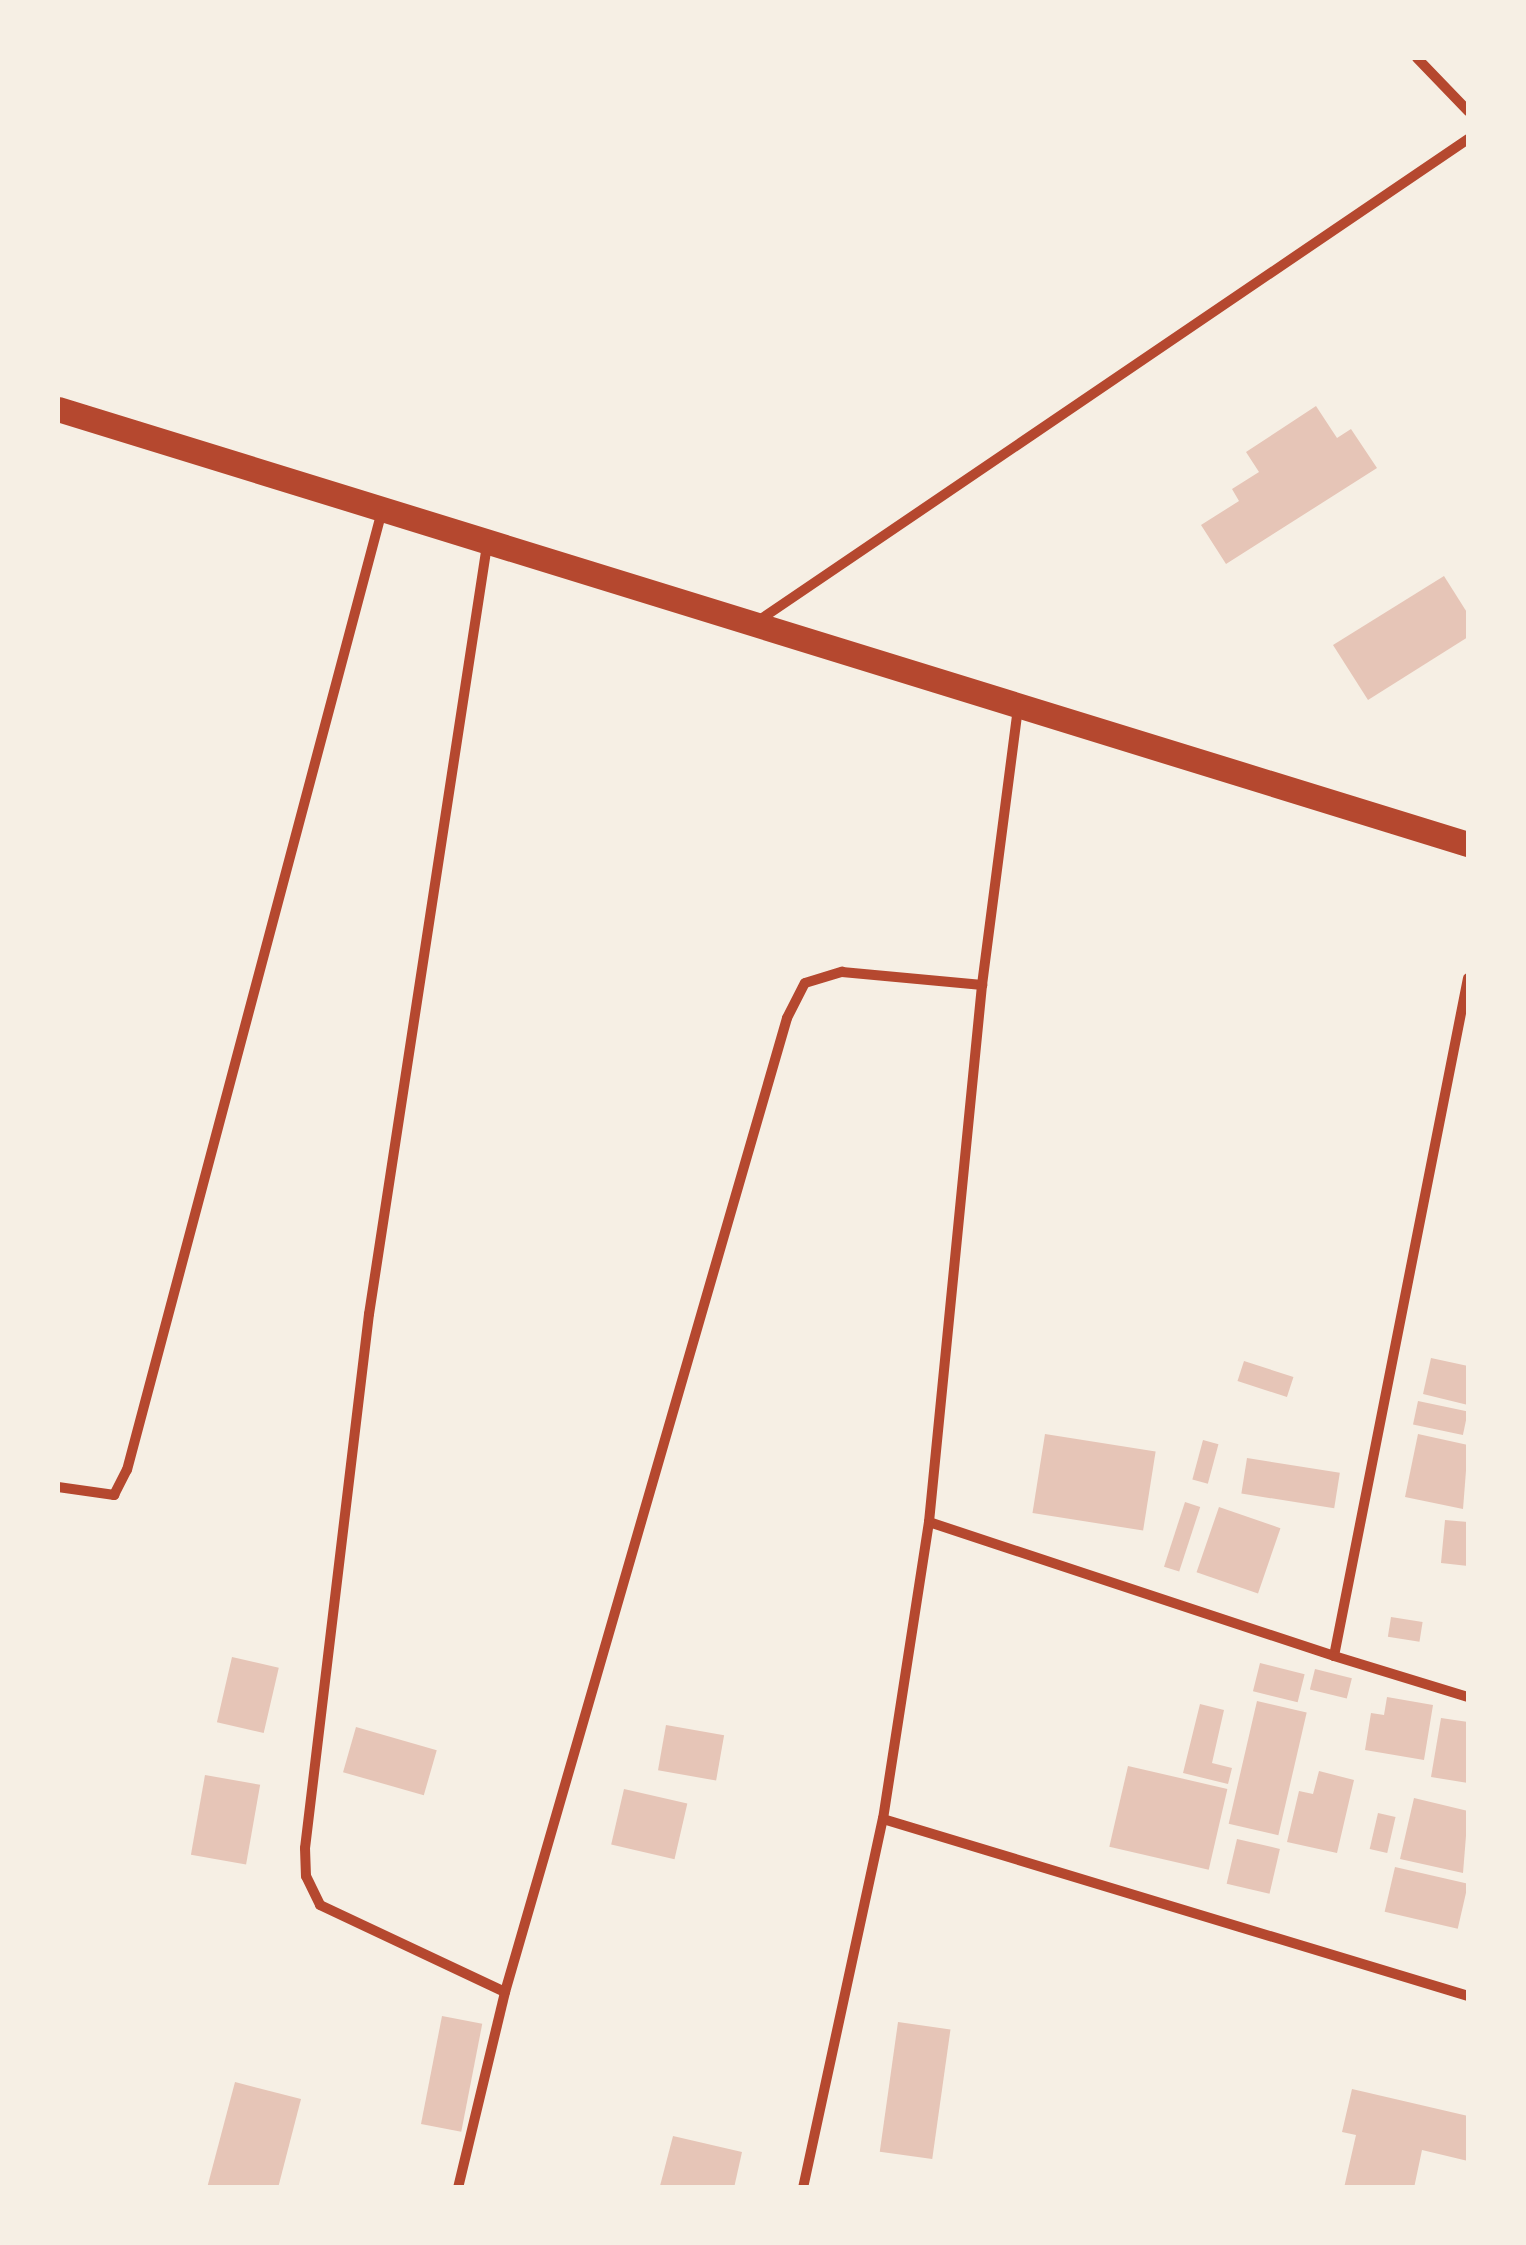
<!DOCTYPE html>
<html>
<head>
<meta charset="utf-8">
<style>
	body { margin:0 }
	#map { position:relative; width:1526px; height:2245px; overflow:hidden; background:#f6efe4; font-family:"Exo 2",sans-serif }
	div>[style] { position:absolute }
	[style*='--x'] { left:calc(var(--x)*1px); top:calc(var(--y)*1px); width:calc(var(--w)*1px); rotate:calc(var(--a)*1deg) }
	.building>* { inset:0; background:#e6c5b7; transform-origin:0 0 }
	.minor>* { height:10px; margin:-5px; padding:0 5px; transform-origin:5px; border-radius:5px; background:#b5482f }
	.primary>* { height:25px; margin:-12.5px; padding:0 12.5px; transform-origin:12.5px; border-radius:12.5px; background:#b5482f }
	span { translate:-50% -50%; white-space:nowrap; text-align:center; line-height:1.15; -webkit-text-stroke:10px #f6efe4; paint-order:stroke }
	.frame { position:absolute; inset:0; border:60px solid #f6efe4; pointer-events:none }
</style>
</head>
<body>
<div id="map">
	<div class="building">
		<i style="clip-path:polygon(1316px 406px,1337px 438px,1351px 429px,1377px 468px,1226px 564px,1201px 525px,1239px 501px,1232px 489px,1259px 472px,1246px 452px)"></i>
		<i style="clip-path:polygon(1444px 576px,1468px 614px,1468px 637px,1368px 700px,1333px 645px)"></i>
		<i style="clip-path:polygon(1431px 1358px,1468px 1366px,1468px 1405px,1423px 1394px)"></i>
		<i style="left:1244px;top:1361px;width:52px;height:21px;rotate:18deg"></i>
		<i style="left:1418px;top:1401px;width:51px;height:24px;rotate:12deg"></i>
		<i style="left:1045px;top:1434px;width:112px;height:80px;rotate:9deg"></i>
		<i style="clip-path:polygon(1418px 1434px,1468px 1445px,1463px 1509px,1405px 1497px)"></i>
		<i style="left:1203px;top:1440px;width:16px;height:41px;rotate:15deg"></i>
		<i style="left:1247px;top:1458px;width:94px;height:36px;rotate:9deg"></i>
		<i style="left:1185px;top:1502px;width:16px;height:68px;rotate:18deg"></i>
		<i style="left:1219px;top:1507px;width:65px;height:69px;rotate:19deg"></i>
		<i style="clip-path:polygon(1445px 1520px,1468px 1522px,1468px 1566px,1441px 1563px)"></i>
		<i style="left:1391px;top:1617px;width:32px;height:20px;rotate:9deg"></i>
		<i style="left:232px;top:1657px;width:48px;height:67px;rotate:13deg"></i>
		<i style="left:1260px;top:1663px;width:46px;height:29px;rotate:14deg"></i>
		<i style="left:1315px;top:1669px;width:38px;height:21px;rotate:14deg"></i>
		<i style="clip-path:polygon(1387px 1697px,1433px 1705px,1424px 1760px,1365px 1750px,1371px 1713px,1384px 1715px)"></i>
		<i style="left:1257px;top:1701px;width:51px;height:126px;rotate:13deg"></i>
		<i style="clip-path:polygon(1200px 1704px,1224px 1710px,1212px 1763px,1232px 1768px,1228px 1784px,1183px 1773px)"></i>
		<i style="clip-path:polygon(1441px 1718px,1468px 1722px,1468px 1783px,1431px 1777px)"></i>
		<i style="left:666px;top:1725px;width:59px;height:46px;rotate:10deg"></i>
		<i style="left:356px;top:1727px;width:84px;height:47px;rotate:16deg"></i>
		<i style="left:1128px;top:1766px;width:102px;height:83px;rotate:13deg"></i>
		<i style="clip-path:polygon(1319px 1771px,1354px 1780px,1337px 1853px,1287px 1842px,1299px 1791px,1313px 1794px)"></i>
		<i style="left:205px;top:1775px;width:56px;height:81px;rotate:10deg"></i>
		<i style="left:624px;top:1789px;width:65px;height:57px;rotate:13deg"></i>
		<i style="clip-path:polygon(1414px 1798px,1468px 1811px,1463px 1873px,1400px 1859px)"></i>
		<i style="left:1378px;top:1813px;width:18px;height:37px;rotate:13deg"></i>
		<i style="left:1237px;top:1839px;width:44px;height:46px;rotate:13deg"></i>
		<i style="left:1395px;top:1867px;width:75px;height:46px;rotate:13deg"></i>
		<i style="left:442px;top:2016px;width:41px;height:110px;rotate:11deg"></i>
		<i style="left:898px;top:2022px;width:53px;height:131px;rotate:8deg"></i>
		<i style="clip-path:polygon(235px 2082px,301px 2099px,278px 2188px,207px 2188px)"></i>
		<i style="clip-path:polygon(1352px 2089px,1468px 2116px,1468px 2161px,1422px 2150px,1414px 2188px,1344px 2188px,1356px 2135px,1342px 2132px)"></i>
		<i style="clip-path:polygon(673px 2136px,742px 2152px,734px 2188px,660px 2186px)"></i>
	</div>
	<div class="minor">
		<i style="--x:1417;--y:58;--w:74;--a:46.1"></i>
		<i style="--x:487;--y:545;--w:778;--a:98.72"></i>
		<i style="--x:369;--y:1314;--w:538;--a:96.83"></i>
		<i style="--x:305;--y:1848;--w:28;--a:88"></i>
		<i style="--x:306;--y:1876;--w:32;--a:64"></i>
		<i style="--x:320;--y:1905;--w:204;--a:25.2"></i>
		<i style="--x:758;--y:621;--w:858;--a:-34.17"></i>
		<i style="--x:58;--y:1487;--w:57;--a:8.1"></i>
		<i style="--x:114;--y:1495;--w:28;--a:-63"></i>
		<i style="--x:127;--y:1470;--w:992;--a:-75.11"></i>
		<i style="--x:929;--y:1522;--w:427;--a:18.3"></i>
		<i style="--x:1334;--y:1656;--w:691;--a:-78.82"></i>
		<i style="--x:1334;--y:1656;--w:140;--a:17"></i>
		<i style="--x:883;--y:1819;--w:611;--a:16.83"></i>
		<i style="--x:458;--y:2188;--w:202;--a:-76.5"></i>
		<i style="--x:505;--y:1992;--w:1014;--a:-73.85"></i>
		<i style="--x:787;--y:1018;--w:39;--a:-63"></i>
		<i style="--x:805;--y:983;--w:39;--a:-17"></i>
		<i style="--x:842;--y:972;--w:141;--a:5.3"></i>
		<i style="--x:803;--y:2188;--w:378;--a:-77.8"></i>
		<i style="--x:883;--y:1819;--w:301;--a:-81.2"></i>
		<i style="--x:929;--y:1522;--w:540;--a:-84.36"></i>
		<i style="--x:982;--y:985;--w:279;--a:-82.6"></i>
	</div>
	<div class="primary">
		<i style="--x:58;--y:409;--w:1476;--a:17.15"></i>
	</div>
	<div class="frame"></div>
</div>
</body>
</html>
